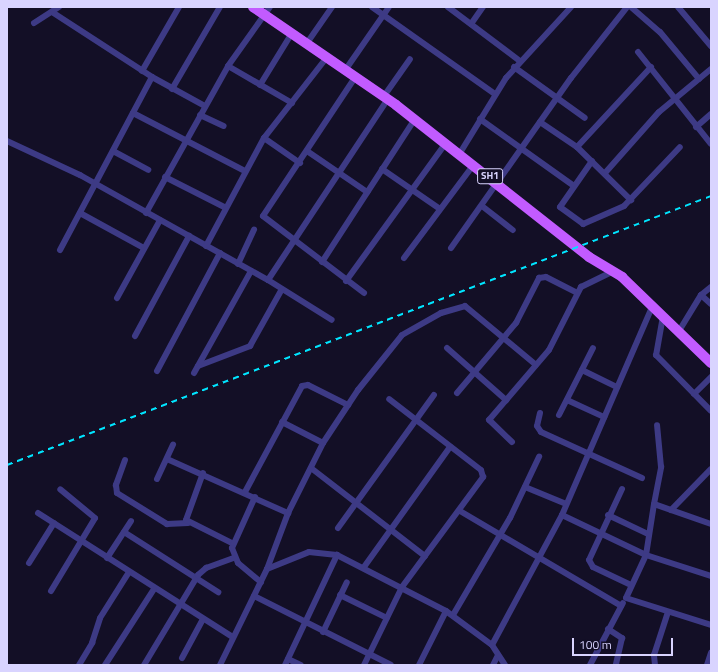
<!DOCTYPE html>
<html>
<head>
<meta charset="utf-8">
<style>
	body { margin:0 }
	#map { position:relative; width:718px; height:672px; overflow:hidden; background:#130f26; font-family:"Titillium Web",sans-serif }
	div>[style] { position:absolute }
	[style*='--x'] { left:calc(var(--x)*1px); top:calc(var(--y)*1px); width:calc(var(--w)*1px); rotate:calc(var(--a)*1deg) }
	.street>* { height:6px; margin:-3px; padding:0 3px; transform-origin:3px; border-radius:3px; background:#3d3a85 }
	.primary>* { height:10px; margin:-5px; padding:0 5px; transform-origin:5px; border-radius:5px; background:#c25bff }
	.rail>* { height:2px; margin-top:-1px; transform-origin:0; background:repeating-linear-gradient(90deg,#00e5ff 0 6px,transparent 0 11px) }
	span { translate:-50% -50%; white-space:nowrap; text-align:center; line-height:1.15; -webkit-text-stroke:3px #130f26; paint-order:stroke }
	.shield-label span { padding:1px 3px; background:#130f26; border:1px solid; border-radius:3px; -webkit-text-stroke-width:0 }
	.shield-label { font-size:10px; color:#d9d4ff; font-weight:700 }
	.frame { position:absolute; inset:0; border:8px solid #d9d4ff; pointer-events:none }
	.scale { position:absolute; left:572px; top:638px; width:101px; height:18px; box-sizing:border-box; border:2px solid #d9d4ff; border-top:0; padding-left:5px; font-size:12px; line-height:14px; white-space:nowrap; color:#d9d4ff; -webkit-text-stroke:3px #130f26; paint-order:stroke }
</style>
</head>
<body>
<div id="map">
	<div class="street">
		<i style="--x:372;--y:7;--w:151;--a:35.3"></i>
		<i style="--x:448;--y:7;--w:90;--a:36.9"></i>
		<i style="--x:631;--y:7;--w:38;--a:41"></i>
		<i style="--x:660;--y:32;--w:61;--a:50.3"></i>
		<i style="--x:678;--y:7;--w:51;--a:49.8"></i>
		<i style="--x:52;--y:12;--w:119;--a:33"></i>
		<i style="--x:152;--y:77;--w:60;--a:28.7"></i>
		<i style="--x:34;--y:23;--w:30;--a:-33"></i>
		<i style="--x:471;--y:24;--w:21;--a:-55"></i>
		<i style="--x:307;--y:43;--w:44;--a:-55.2"></i>
		<i style="--x:638;--y:52;--w:117;--a:51.6"></i>
		<i style="--x:228;--y:66;--w:74;--a:30"></i>
		<i style="--x:514;--y:67;--w:87;--a:35.7"></i>
		<i style="--x:346;--y:69;--w:75;--a:-55.3"></i>
		<i style="--x:142;--y:71;--w:74;--a:-60"></i>
		<i style="--x:356;--y:76;--w:168;--a:123.6"></i>
		<i style="--x:263;--y:216;--w:127;--a:37.3"></i>
		<i style="--x:260;--y:85;--w:61;--a:-58.4"></i>
		<i style="--x:172;--y:89;--w:95;--a:-59.7"></i>
		<i style="--x:384;--y:96;--w:45;--a:-54.9"></i>
		<i style="--x:133;--y:113;--w:126;--a:27.4"></i>
		<i style="--x:200;--y:115;--w:26;--a:25"></i>
		<i style="--x:480;--y:119;--w:115;--a:35.5"></i>
		<i style="--x:540;--y:122;--w:45;--a:34"></i>
		<i style="--x:577;--y:147;--w:76;--a:44.5"></i>
		<i style="--x:696;--y:127;--w:20;--a:-41"></i>
		<i style="--x:264;--y:138;--w:44;--a:34.8"></i>
		<i style="--x:7;--y:141;--w:81;--a:25"></i>
		<i style="--x:80;--y:175;--w:215;--a:29.2"></i>
		<i style="--x:268;--y:280;--w:75;--a:32"></i>
		<i style="--x:577;--y:147;--w:109;--a:-47.2"></i>
		<i style="--x:113;--y:151;--w:40;--a:28"></i>
		<i style="--x:307;--y:151;--w:73;--a:34.3"></i>
		<i style="--x:460;--y:153;--w:88;--a:-58.5"></i>
		<i style="--x:506;--y:78;--w:96;--a:-47.5"></i>
		<i style="--x:592;--y:161;--w:56;--a:124.8"></i>
		<i style="--x:560;--y:207;--w:29;--a:36"></i>
		<i style="--x:583;--y:224;--w:45;--a:-23.7"></i>
		<i style="--x:624;--y:206;--w:81;--a:-46.5"></i>
		<i style="--x:382;--y:169;--w:70;--a:34.6"></i>
		<i style="--x:605;--y:173;--w:81;--a:-48.5"></i>
		<i style="--x:659;--y:112;--w:67;--a:-39.6"></i>
		<i style="--x:165;--y:177;--w:68;--a:26.9"></i>
		<i style="--x:482;--y:206;--w:39;--a:38"></i>
		<i style="--x:80;--y:213;--w:73;--a:28.7"></i>
		<i style="--x:146;--y:213;--w:168;--a:-60.8"></i>
		<i style="--x:228;--y:66;--w:72;--a:-54.6"></i>
		<i style="--x:206;--y:246;--w:123;--a:-61.8"></i>
		<i style="--x:264;--y:138;--w:103;--a:-52.1"></i>
		<i style="--x:451;--y:248;--w:208;--a:-54.8"></i>
		<i style="--x:571;--y:78;--w:90;--a:-51.7"></i>
		<i style="--x:60;--y:250;--w:196;--a:-62"></i>
		<i style="--x:404;--y:258;--w:117;--a:-53.3"></i>
		<i style="--x:322;--y:262;--w:171;--a:-57"></i>
		<i style="--x:238;--y:264;--w:38;--a:-65"></i>
		<i style="--x:268;--y:280;--w:217;--a:-56.5"></i>
		<i style="--x:346;--y:281;--w:170;--a:-54.1"></i>
		<i style="--x:701;--y:295;--w:13;--a:42"></i>
		<i style="--x:117;--y:298;--w:89;--a:-61.1"></i>
		<i style="--x:663;--y:316;--w:40;--a:100"></i>
		<i style="--x:656;--y:355;--w:78;--a:45.5"></i>
		<i style="--x:679;--y:331;--w:42;--a:-58.6"></i>
		<i style="--x:701;--y:295;--w:13;--a:-39"></i>
		<i style="--x:135;--y:336;--w:114;--a:-61.6"></i>
		<i style="--x:447;--y:348;--w:79;--a:41.4"></i>
		<i style="--x:198;--y:366;--w:56;--a:-21"></i>
		<i style="--x:250;--y:346;--w:65;--a:-60.7"></i>
		<i style="--x:582;--y:370;--w:39;--a:26"></i>
		<i style="--x:157;--y:371;--w:134;--a:-61.9"></i>
		<i style="--x:194;--y:373;--w:117;--a:-60.8"></i>
		<i style="--x:457;--y:393;--w:92;--a:-49.9"></i>
		<i style="--x:516;--y:323;--w:51;--a:-62.9"></i>
		<i style="--x:539;--y:278;--w:7;--a:-8"></i>
		<i style="--x:546;--y:277;--w:35;--a:27"></i>
		<i style="--x:694;--y:394;--w:24;--a:-45"></i>
		<i style="--x:567;--y:400;--w:41;--a:24.7"></i>
		<i style="--x:540;--y:413;--w:13;--a:103"></i>
		<i style="--x:537;--y:426;--w:7;--a:56"></i>
		<i style="--x:541;--y:432;--w:111;--a:24.5"></i>
		<i style="--x:559;--y:415;--w:75;--a:-63.1"></i>
		<i style="--x:282;--y:422;--w:46;--a:27.1"></i>
		<i style="--x:512;--y:442;--w:32;--a:-136"></i>
		<i style="--x:489;--y:420;--w:92;--a:-49.4"></i>
		<i style="--x:549;--y:350;--w:71;--a:-63.1"></i>
		<i style="--x:581;--y:287;--w:37;--a:-26"></i>
		<i style="--x:167;--y:459;--w:133;--a:24.1"></i>
		<i style="--x:125;--y:460;--w:27;--a:110"></i>
		<i style="--x:116;--y:485;--w:8;--a:83"></i>
		<i style="--x:117;--y:493;--w:59;--a:31.8"></i>
		<i style="--x:167;--y:524;--w:21;--a:-3"></i>
		<i style="--x:311;--y:468;--w:144;--a:37.7"></i>
		<i style="--x:203;--y:473;--w:50;--a:109.9"></i>
		<i style="--x:186;--y:520;--w:51;--a:26.6"></i>
		<i style="--x:157;--y:479;--w:38;--a:-65"></i>
		<i style="--x:525;--y:487;--w:44;--a:22.5"></i>
		<i style="--x:622;--y:489;--w:78;--a:114.9"></i>
		<i style="--x:589;--y:560;--w:8;--a:60"></i>
		<i style="--x:593;--y:567;--w:42;--a:25.3"></i>
		<i style="--x:245;--y:492;--w:120;--a:-61.7"></i>
		<i style="--x:302;--y:386;--w:6;--a:-9"></i>
		<i style="--x:308;--y:385;--w:45;--a:26.6"></i>
		<i style="--x:255;--y:497;--w:56;--a:114.3"></i>
		<i style="--x:232;--y:548;--w:16;--a:68"></i>
		<i style="--x:238;--y:563;--w:30;--a:40"></i>
		<i style="--x:654;--y:504;--w:38;--a:-79"></i>
		<i style="--x:661;--y:467;--w:42;--a:-95.4"></i>
		<i style="--x:671;--y:510;--w:57;--a:-45.7"></i>
		<i style="--x:460;--y:511;--w:187;--a:30.5"></i>
		<i style="--x:38;--y:513;--w:231;--a:32.5"></i>
		<i style="--x:562;--y:515;--w:93;--a:25.5"></i>
		<i style="--x:646;--y:555;--w:68;--a:17.9"></i>
		<i style="--x:608;--y:515;--w:44;--a:25.4"></i>
		<i style="--x:711;--y:524;--w:60;--a:-160.7"></i>
		<i style="--x:654;--y:504;--w:52;--a:98.9"></i>
		<i style="--x:646;--y:555;--w:47;--a:114.9"></i>
		<i style="--x:626;--y:598;--w:89;--a:17.6"></i>
		<i style="--x:338;--y:528;--w:164;--a:-54.2"></i>
		<i style="--x:124;--y:532;--w:112;--a:32.6"></i>
		<i style="--x:107;--y:558;--w:44;--a:-57"></i>
		<i style="--x:29;--y:563;--w:47;--a:-58"></i>
		<i style="--x:364;--y:567;--w:148;--a:-54.4"></i>
		<i style="--x:267;--y:569;--w:45;--a:-22"></i>
		<i style="--x:309;--y:552;--w:28;--a:6"></i>
		<i style="--x:337;--y:555;--w:123;--a:27.2"></i>
		<i style="--x:446;--y:611;--w:57;--a:36.5"></i>
		<i style="--x:51;--y:591;--w:85;--a:-58.9"></i>
		<i style="--x:95;--y:518;--w:45;--a:-140.4"></i>
		<i style="--x:340;--y:595;--w:52;--a:26.1"></i>
		<i style="--x:254;--y:596;--w:153;--a:26.7"></i>
		<i style="--x:453;--y:615;--w:113;--a:-59.6"></i>
		<i style="--x:510;--y:518;--w:68;--a:-64.6"></i>
		<i style="--x:608;--y:629;--w:17;--a:33"></i>
		<i style="--x:622;--y:638;--w:28;--a:103"></i>
		<i style="--x:323;--y:632;--w:55;--a:-64.4"></i>
		<i style="--x:182;--y:658;--w:44;--a:-61.7"></i>
		<i style="--x:288;--y:659;--w:14;--a:25"></i>
		<i style="--x:79;--y:665;--w:26;--a:-59"></i>
		<i style="--x:92;--y:643;--w:26;--a:-72"></i>
		<i style="--x:100;--y:618;--w:54;--a:-57.8"></i>
		<i style="--x:105;--y:665;--w:90;--a:-57.2"></i>
		<i style="--x:144;--y:665;--w:105;--a:-59"></i>
		<i style="--x:198;--y:575;--w:11;--a:-41"></i>
		<i style="--x:206;--y:568;--w:30;--a:-20"></i>
		<i style="--x:220;--y:665;--w:107;--a:-63.9"></i>
		<i style="--x:267;--y:569;--w:60;--a:-69.4"></i>
		<i style="--x:288;--y:513;--w:78;--a:-63.4"></i>
		<i style="--x:323;--y:443;--w:64;--a:-56.6"></i>
		<i style="--x:358;--y:390;--w:70;--a:-51.3"></i>
		<i style="--x:402;--y:335;--w:45;--a:-29.4"></i>
		<i style="--x:441;--y:313;--w:25;--a:-16"></i>
		<i style="--x:465;--y:306;--w:92;--a:39.7"></i>
		<i style="--x:285;--y:665;--w:122;--a:-64.7"></i>
		<i style="--x:364;--y:665;--w:87;--a:-64"></i>
		<i style="--x:402;--y:587;--w:137;--a:-53.6"></i>
		<i style="--x:483;--y:477;--w:7;--a:-106"></i>
		<i style="--x:481;--y:470;--w:116;--a:-142.3"></i>
		<i style="--x:419;--y:665;--w:60;--a:-63.4"></i>
		<i style="--x:493;--y:665;--w:11;--a:-63"></i>
		<i style="--x:505;--y:665;--w:24;--a:-123"></i>
		<i style="--x:492;--y:645;--w:148;--a:-61.7"></i>
		<i style="--x:562;--y:515;--w:229;--a:-66.6"></i>
		<i style="--x:590;--y:665;--w:70;--a:-62"></i>
		<i style="--x:655;--y:665;--w:10;--a:-96"></i>
		<i style="--x:654;--y:655;--w:45;--a:-72"></i>
		<i style="--x:707;--y:665;--w:13;--a:-72"></i>
	</div>
	<div class="primary">
		<i style="--x:253;--y:7;--w:173;--a:34.4"></i>
		<i style="--x:396;--y:105;--w:246;--a:38.2"></i>
		<i style="--x:589;--y:257;--w:39;--a:31"></i>
		<i style="--x:622;--y:277;--w:124;--a:44"></i>
	</div>
	<div class="rail">
		<i style="--x:7;--y:465;--w:754;--a:-20.91"></i>
	</div>
	<div class="shield-label">
		<span style="left:490px;top:176px">SH1</span>
	</div>
	<div class="frame"></div>
	<div class="scale">100 m</div>
</div>
</body>
</html>
